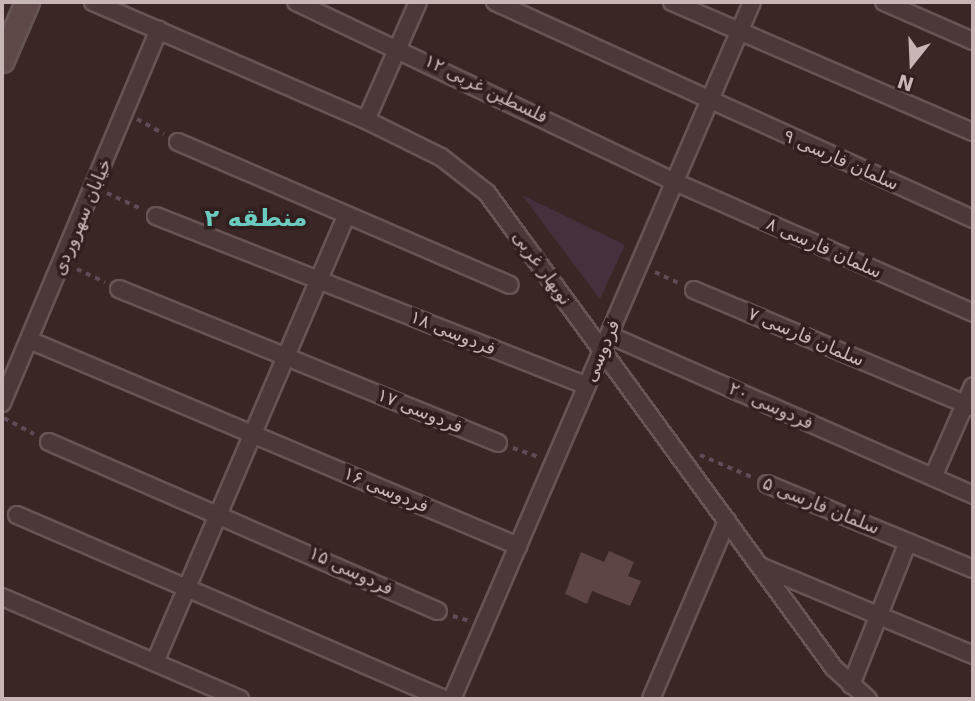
<!DOCTYPE html>
<html>
<head>
<meta charset="utf-8">
<style>
	body { margin:0 }
	#map { position:relative; width:975px; height:701px; overflow:hidden; background:#3b2626; font-family:"DejaVu Sans","Noto Naskh Arabic",sans-serif }
	div>[style] { position:absolute }
	[style*='--x'] { left:calc(var(--x)*1px); top:calc(var(--y)*1px); width:calc(var(--w)*1px); rotate:calc(var(--a)*1deg) }
	.green>* { inset:0; background:#45303d }
	.building>* { inset:0; background:#5d4545 }
	.path>* { height:3.5px; margin-top:-1.75px; transform-origin:0; background:repeating-linear-gradient(90deg,#604c55 0 5px,transparent 0 10px) }
	.roads { filter:drop-shadow(2px 0 #665554) drop-shadow(-2px 0 #665554) drop-shadow(0 2px #665554) drop-shadow(0 -2px #665554) }
	.minor>* { height:16px; margin:-8px; padding:0 8px; transform-origin:8px; border-radius:8px; background:#4b3939 }
	.secondary>* { height:23px; margin:-11.5px; padding:0 11.5px; transform-origin:11.5px; border-radius:11.5px; background:#5e4948 }
	span { translate:-50% -50%; white-space:nowrap; text-align:center; line-height:1.15; -webkit-text-stroke:7px #301f1e; paint-order:stroke }
	.street-label { font-size:18px; color:#c7b6b5 }
	.district-label { font-size:24px; color:#6bcbbe; font-weight:700 }
	.frame { position:absolute; inset:0; border:4px solid #c7b6b5; pointer-events:none }
	.north { position:absolute; left:877px; top:28px; width:70px; height:70px; -webkit-text-stroke:5px #301f1e; paint-order:stroke; rotate:198deg; font-size:19px; font-weight:700; line-height:28px; text-align:center; color:#c7b6b5 }
	.north::after { content:''; display:block; margin:auto; width:24px; height:32px; background:#c7b6b5; clip-path:polygon(50% 0,100% 100%,50% 72%,0 100%) }
</style>
</head>
<body>
<div id="map">
	<div class="green">
		<i style="clip-path:polygon(522px 195px,625px 245px,600px 299px)"></i>
	</div>
	<div class="building">
		<i style="clip-path:polygon(609px 551px,634px 562px,628px 576px,641px 581px,630px 606px,592px 591px,587px 604px,565px 594px,581px 552px,604px 562px)"></i>
	</div>
	<div class="path">
		<i style="--x:137;--y:119;--w:31;--a:29"></i>
		<i style="--x:107;--y:193;--w:38;--a:25"></i>
		<i style="--x:77;--y:269;--w:31;--a:25"></i>
		<i style="--x:655;--y:272;--w:26;--a:25"></i>
		<i style="--x:4;--y:418;--w:34;--a:28"></i>
		<i style="--x:513;--y:448;--w:28;--a:19"></i>
		<i style="--x:700;--y:455;--w:59;--a:23.1"></i>
		<i style="--x:453;--y:616;--w:17;--a:17"></i>
	</div>
	<div class="roads">
		<div class="minor">
			<i style="--x:93;--y:2;--w:297;--a:23.4"></i>
			<i style="--x:366;--y:120;--w:84;--a:26.3"></i>
			<i style="--x:441;--y:157;--w:58;--a:38"></i>
			<i style="--x:487;--y:193;--w:588;--a:53.85"></i>
			<i style="--x:834;--y:668;--w:46;--a:42.4"></i>
			<i style="--x:296;--y:2;--w:420;--a:25.4"></i>
			<i style="--x:675;--y:182;--w:326;--a:23.7"></i>
			<i style="--x:495;--y:2;--w:525;--a:24.42"></i>
			<i style="--x:672;--y:2;--w:328;--a:23.4"></i>
			<i style="--x:884;--y:2;--w:97;--a:23.7"></i>
			<i style="--x:366;--y:120;--w:129;--a:-66.2"></i>
			<i style="--x:178;--y:142;--w:361;--a:23.3"></i>
			<i style="--x:156;--y:216;--w:463;--a:21.5"></i>
			<i style="--x:119;--y:289;--w:409;--a:22.1"></i>
			<i style="--x:694;--y:290;--w:303;--a:22.8"></i>
			<i style="--x:609;--y:335;--w:398;--a:23.7"></i>
			<i style="--x:29;--y:340;--w:531;--a:22.84"></i>
			<i style="--x:2;--y:403;--w:405;--a:-67.2"></i>
			<i style="--x:49;--y:442;--w:424;--a:23.5"></i>
			<i style="--x:933;--y:477;--w:99;--a:-66.3"></i>
			<i style="--x:767;--y:484;--w:223;--a:22.4"></i>
			<i style="--x:17;--y:515;--w:466;--a:23.3"></i>
			<i style="--x:762;--y:567;--w:229;--a:22.6"></i>
			<i style="--x:2;--y:597;--w:259;--a:23.2"></i>
			<i style="--x:155;--y:662;--w:484;--a:-66.8"></i>
			<i style="--x:851;--y:685;--w:154;--a:-68.3"></i>
			<i style="--x:452;--y:699;--w:759;--a:-66.71"></i>
			<i style="--x:651;--y:699;--w:194;--a:-66.9"></i>
		</div>
		<div class="secondary">
			<i style="--x:2;--y:60;--w:63;--a:-66.7"></i>
		</div>
	</div>
	<div class="street-label">
		<span style="left:486px;top:89px;rotate:26deg">فلسطین غربی ۱۲</span>
		<span style="left:841px;top:160px;rotate:24deg">سلمان فارسی ۹</span>
		<span style="left:82px;top:217px;rotate:-67deg">خیابان سهروردی</span>
		<span style="left:824px;top:248px;rotate:24deg">سلمان فارسی ۸</span>
		<span style="left:542px;top:268px;rotate:54deg">نوبهار غربی</span>
		<span style="left:453px;top:333px;rotate:22deg">فردوسی ۱۸</span>
		<span style="left:806px;top:337px;rotate:23deg">سلمان فارسی ۷</span>
		<span style="left:602px;top:351px;rotate:-67deg">فردوسی</span>
		<span style="left:771px;top:406px;rotate:24deg">فردوسی ۲۰</span>
		<span style="left:420px;top:411px;rotate:22deg">فردوسی ۱۷</span>
		<span style="left:386px;top:490px;rotate:23deg">فردوسی ۱۶</span>
		<span style="left:821px;top:506px;rotate:22deg">سلمان فارسی ۵</span>
		<span style="left:351px;top:571px;rotate:25deg">فردوسی ۱۵</span>
	</div>
	<div class="district-label">
		<span style="left:256px;top:219px">منطقه ۲</span>
	</div>
	<div class="frame"></div>
	<div class="north">N</div>
</div>
</body>
</html>
